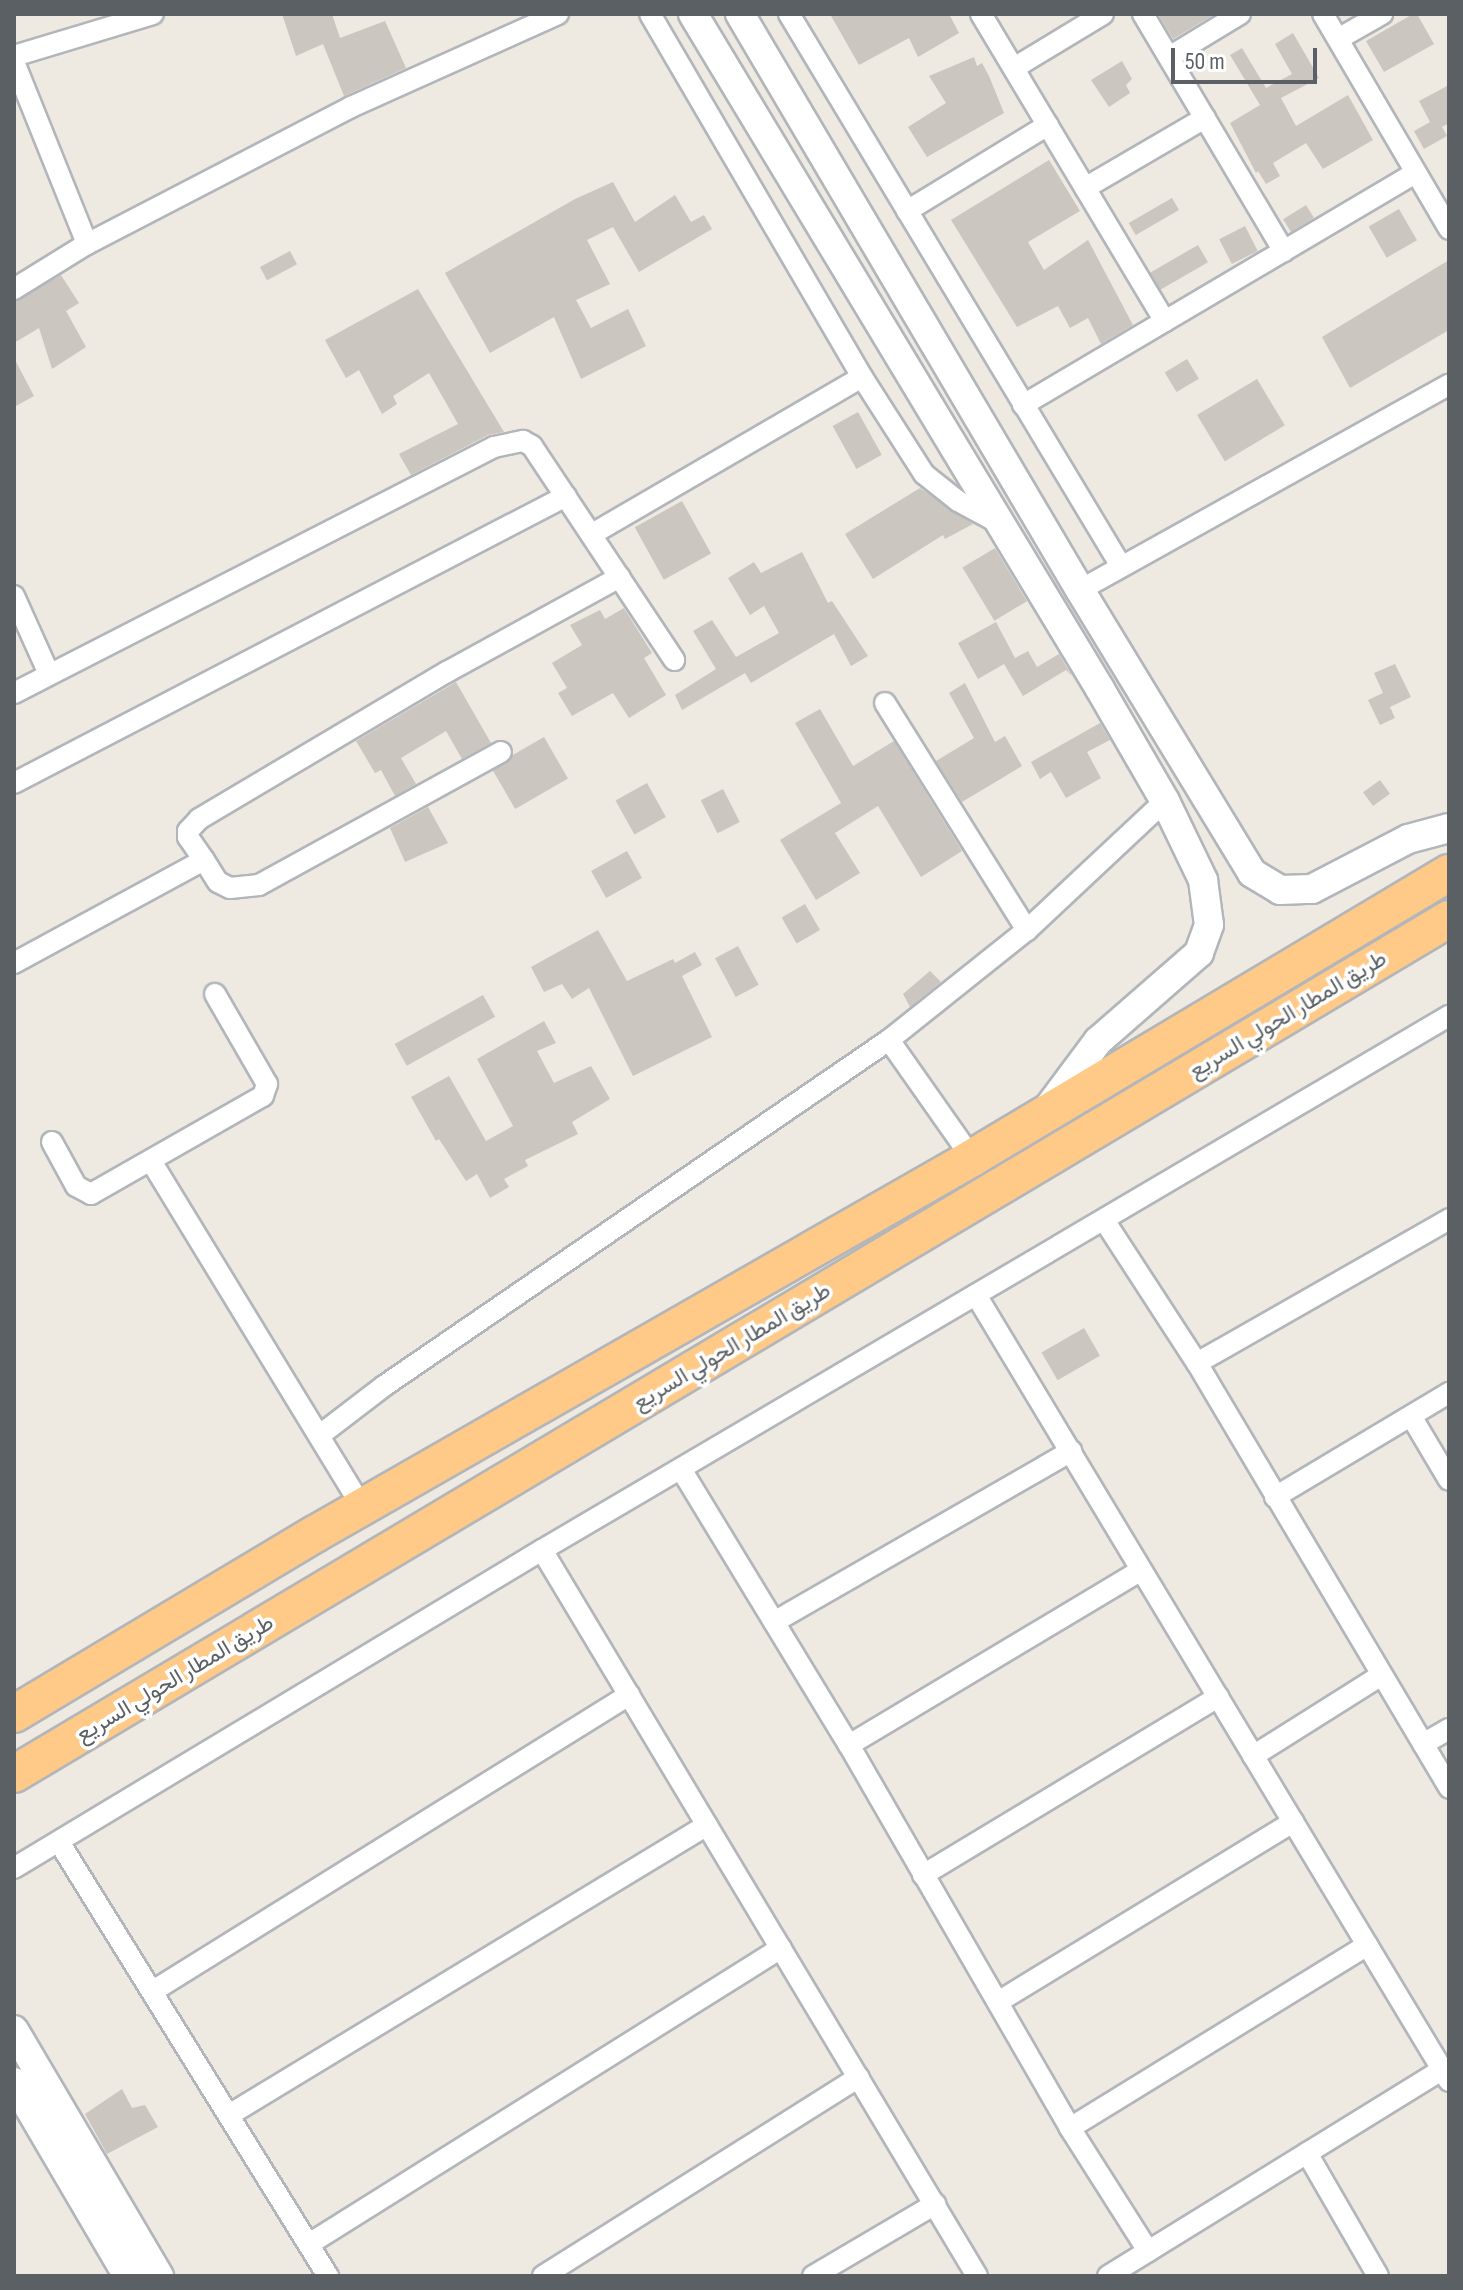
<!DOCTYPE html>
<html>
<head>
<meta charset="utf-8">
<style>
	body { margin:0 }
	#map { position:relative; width:1463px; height:2290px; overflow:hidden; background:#eee9e1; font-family:"Sofia Sans Condensed",Vazirmatn,sans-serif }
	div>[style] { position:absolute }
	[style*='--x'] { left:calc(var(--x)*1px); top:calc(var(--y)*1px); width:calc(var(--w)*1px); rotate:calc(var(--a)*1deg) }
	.building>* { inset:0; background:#cbc6c0; transform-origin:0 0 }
	.roads { filter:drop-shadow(2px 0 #b2b6ba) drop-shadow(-2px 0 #b2b6ba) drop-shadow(0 2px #b2b6ba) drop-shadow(0 -2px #b2b6ba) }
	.street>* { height:20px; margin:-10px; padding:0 10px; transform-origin:10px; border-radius:10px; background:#fff }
	.secondary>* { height:28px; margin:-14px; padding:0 14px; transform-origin:14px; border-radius:14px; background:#fff }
	.highway>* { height:36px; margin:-18px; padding:0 18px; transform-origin:18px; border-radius:18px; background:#ffc987 }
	span { translate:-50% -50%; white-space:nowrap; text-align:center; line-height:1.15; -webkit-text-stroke:7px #fff; paint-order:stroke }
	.street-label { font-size:22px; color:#5a6063 }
	.frame { position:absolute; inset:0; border:16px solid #5a6063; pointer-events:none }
	.scale { position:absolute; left:1171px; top:48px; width:146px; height:36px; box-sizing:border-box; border:4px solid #5a6063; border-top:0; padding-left:10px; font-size:24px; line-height:28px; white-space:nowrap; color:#5a6063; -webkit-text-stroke:6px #fff; paint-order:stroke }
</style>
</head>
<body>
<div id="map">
	<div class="building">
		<i style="clip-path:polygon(282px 14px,332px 14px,340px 38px,385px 21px,406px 68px,344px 96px,323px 44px,296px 56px)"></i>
		<i style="clip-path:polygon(830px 14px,949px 14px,959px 33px,918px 57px,909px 38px,859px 65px)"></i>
		<i style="clip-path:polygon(1158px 14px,1215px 14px,1173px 39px)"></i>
		<i style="clip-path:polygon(1413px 14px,1417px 14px,1434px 44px,1384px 72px,1366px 41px)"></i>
		<i style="clip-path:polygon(1293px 33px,1319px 78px,1281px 98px,1296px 126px,1348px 95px,1373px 140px,1323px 169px,1306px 143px,1273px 163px,1280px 176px,1266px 184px,1258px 171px,1256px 173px,1230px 123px,1260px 105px,1230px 55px,1242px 48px,1266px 88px,1292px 74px,1275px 44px)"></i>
		<i style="clip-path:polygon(974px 57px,977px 66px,982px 63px,989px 76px,1004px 113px,927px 157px,908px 127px,946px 103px,929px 76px)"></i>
		<i style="clip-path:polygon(1122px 61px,1132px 79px,1126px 85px,1130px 93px,1109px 107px,1091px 80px)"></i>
		<i style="clip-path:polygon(1449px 85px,1449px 123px,1442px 127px,1447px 136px,1424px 149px,1414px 131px,1430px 122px,1419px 101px)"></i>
		<i style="clip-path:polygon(1049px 160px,1080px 211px,1028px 242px,1044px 270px,1088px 240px,1133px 325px,1101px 344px,1088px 318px,1070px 328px,1058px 306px,1017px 327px,951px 220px)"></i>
		<i style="clip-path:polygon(613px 182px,635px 222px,675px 195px,691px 222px,704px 215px,712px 229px,639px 272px,613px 227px,587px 240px,610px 284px,576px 300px,591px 328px,628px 309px,646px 346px,581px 379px,554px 317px,490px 353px,445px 273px,575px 199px)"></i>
		<i style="left:1172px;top:198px;width:14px;height:50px;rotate:60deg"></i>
		<i style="left:1306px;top:205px;width:15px;height:27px;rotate:58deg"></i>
		<i style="left:1399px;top:209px;width:36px;height:35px;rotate:60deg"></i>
		<i style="left:1245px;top:226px;width:28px;height:29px;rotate:63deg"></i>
		<i style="left:1198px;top:245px;width:20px;height:55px;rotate:60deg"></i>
		<i style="left:290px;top:251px;width:15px;height:34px;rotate:62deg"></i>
		<i style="clip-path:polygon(1449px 260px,1449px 330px,1350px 388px,1322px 337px)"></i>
		<i style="clip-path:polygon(61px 275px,79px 303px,66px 311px,86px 347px,52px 369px,39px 328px,14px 343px,14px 302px)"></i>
		<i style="clip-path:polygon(418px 289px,504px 432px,488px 435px,411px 475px,399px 454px,458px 424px,429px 373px,393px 396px,397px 404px,382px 414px,359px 370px,346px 378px,325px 340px)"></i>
		<i style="clip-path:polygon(14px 358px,34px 396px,14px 407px)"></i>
		<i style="left:1187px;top:359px;width:23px;height:26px;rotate:59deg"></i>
		<i style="left:1257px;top:379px;width:54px;height:70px;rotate:59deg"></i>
		<i style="left:858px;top:412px;width:49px;height:29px;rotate:61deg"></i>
		<i style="clip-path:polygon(920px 488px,973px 524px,945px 539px,943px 535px,873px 579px,845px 534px)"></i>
		<i style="left:682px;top:501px;width:60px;height:54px;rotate:61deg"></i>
		<i style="left:995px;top:548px;width:62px;height:38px;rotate:59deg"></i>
		<i style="clip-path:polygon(802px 552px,828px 603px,832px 601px,868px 656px,851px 666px,834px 634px,751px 683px,745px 673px,682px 710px,675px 695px,716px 669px,693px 631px,712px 620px,736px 657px,779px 633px,764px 606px,750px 615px,728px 578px,754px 562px,761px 573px)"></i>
		<i style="clip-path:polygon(624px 608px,652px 653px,644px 658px,666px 695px,629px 718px,613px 693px,572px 716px,558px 693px,567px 688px,552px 663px,582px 645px,570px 625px,600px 610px,605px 619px)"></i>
		<i style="clip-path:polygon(996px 622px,1015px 658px,1028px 651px,1037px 667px,1059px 654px,1072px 676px,1066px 670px,1023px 696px,1004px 664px,978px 679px,958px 643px)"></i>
		<i style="clip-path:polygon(1395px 664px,1411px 697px,1390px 707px,1395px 718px,1380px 725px,1368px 700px,1383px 693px,1374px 673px)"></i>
		<i style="clip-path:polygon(456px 682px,491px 743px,462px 759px,446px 731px,401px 758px,416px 784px,395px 796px,381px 770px,375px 773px,356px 741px)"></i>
		<i style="clip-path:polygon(965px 683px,995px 742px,1005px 736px,1022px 766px,962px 802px,936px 761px,974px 738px,949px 693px)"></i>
		<i style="clip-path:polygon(820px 709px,853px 766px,894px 741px,962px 851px,921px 877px,878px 806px,835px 833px,860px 873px,816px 900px,780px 840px,841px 803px,795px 723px)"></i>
		<i style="clip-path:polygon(1100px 723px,1110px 740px,1087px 752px,1101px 778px,1066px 798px,1051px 772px,1040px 779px,1031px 762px)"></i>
		<i style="left:544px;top:737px;width:48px;height:61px;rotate:60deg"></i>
		<i style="left:1380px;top:780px;width:17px;height:21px;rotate:54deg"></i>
		<i style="left:647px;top:783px;width:39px;height:36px;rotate:61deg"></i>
		<i style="left:723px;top:789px;width:37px;height:25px;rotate:63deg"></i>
		<i style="clip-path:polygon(428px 807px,448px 843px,405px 862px,390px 828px)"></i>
		<i style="left:627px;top:851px;width:31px;height:41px;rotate:61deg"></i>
		<i style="left:805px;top:904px;width:30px;height:27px;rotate:60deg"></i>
		<i style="clip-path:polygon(598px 930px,627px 981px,673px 959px,675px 963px,695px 952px,702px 965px,682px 976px,712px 1037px,633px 1076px,589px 988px,572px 999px,562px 984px,544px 992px,531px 967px)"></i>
		<i style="left:738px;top:946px;width:44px;height:26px;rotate:62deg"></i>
		<i style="clip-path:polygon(930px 971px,941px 982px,910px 1007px,903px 994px)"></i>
		<i style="left:483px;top:995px;width:25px;height:101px;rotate:61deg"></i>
		<i style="clip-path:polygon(544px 1021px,556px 1043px,537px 1051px,554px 1083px,591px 1066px,610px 1099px,572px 1122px,578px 1134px,525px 1160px,528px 1166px,504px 1179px,509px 1187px,490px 1198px,477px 1174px,466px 1181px,439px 1139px,436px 1141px,411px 1097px,449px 1076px,486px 1141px,513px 1126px,477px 1059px)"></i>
		<i style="left:1084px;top:1328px;width:32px;height:49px;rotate:60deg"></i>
		<i style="clip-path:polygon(122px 2089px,132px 2108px,145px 2105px,158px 2127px,107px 2154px,85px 2114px)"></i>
	</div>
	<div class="roads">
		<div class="street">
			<i style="--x:650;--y:14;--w:420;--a:59.7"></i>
			<i style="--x:862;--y:377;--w:115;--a:57.4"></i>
			<i style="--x:924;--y:474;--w:43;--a:38.5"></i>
			<i style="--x:958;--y:501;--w:44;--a:28.3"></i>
			<i style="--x:789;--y:14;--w:644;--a:58.98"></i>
			<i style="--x:981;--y:14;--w:358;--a:59.1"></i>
			<i style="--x:1143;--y:14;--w:276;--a:59.3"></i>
			<i style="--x:1323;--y:14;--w:249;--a:59.6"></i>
			<i style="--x:1338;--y:39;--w:51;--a:-29.6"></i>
			<i style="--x:14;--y:56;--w:145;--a:-16.8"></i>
			<i style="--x:1169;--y:57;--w:83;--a:-31.2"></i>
			<i style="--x:14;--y:62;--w:196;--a:68.1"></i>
			<i style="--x:1014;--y:68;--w:104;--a:-31.2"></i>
			<i style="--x:1085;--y:188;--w:139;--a:-30.3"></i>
			<i style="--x:907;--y:211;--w:165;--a:-31.4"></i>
			<i style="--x:14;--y:289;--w:86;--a:-31.7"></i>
			<i style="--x:87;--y:244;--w:297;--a:-27.4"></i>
			<i style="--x:351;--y:107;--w:227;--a:-24.2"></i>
			<i style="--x:1023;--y:405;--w:456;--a:-30.6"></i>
			<i style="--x:592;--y:534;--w:312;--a:-30.2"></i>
			<i style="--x:1080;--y:590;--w:422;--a:-29.1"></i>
			<i style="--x:14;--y:596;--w:85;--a:65.8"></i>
			<i style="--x:14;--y:693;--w:539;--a:-27.14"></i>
			<i style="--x:494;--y:447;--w:30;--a:-12"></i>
			<i style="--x:523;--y:441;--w:10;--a:29"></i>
			<i style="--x:532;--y:446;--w:257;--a:56.4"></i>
			<i style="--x:885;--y:703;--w:268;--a:58"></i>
			<i style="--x:14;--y:783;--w:622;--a:-27.47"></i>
			<i style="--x:204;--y:860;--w:26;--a:58"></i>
			<i style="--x:218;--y:882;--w:13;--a:27"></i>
			<i style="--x:230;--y:888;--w:29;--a:-6"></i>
			<i style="--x:259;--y:885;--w:276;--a:-28.8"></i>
			<i style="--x:14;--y:963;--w:216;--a:-28.5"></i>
			<i style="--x:204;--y:860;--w:28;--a:-125"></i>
			<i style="--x:188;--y:837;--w:6;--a:-90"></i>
			<i style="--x:188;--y:831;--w:16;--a:-47"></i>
			<i style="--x:199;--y:819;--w:288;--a:-30.7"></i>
			<i style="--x:447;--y:672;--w:197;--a:-28.8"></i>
			<i style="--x:889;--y:1040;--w:144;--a:54.9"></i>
			<i style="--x:52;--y:1142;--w:50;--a:61.4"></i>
			<i style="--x:76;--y:1186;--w:17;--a:28"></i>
			<i style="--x:91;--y:1194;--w:198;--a:-29.7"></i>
			<i style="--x:263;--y:1096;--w:13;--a:-72"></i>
			<i style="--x:267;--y:1084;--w:104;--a:-120"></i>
			<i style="--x:151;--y:1161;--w:405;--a:58.6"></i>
			<i style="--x:1104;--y:1220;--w:171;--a:57"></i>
			<i style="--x:1197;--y:1363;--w:494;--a:59.3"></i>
			<i style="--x:976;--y:1295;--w:917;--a:58.96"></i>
			<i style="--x:1197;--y:1363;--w:290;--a:-29.7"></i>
			<i style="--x:1411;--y:1416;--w:74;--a:59.3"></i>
			<i style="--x:320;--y:1435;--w:81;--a:-37.4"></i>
			<i style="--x:384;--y:1386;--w:612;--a:-34.42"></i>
			<i style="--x:889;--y:1040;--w:176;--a:-38.6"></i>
			<i style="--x:1027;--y:930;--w:189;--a:-43.1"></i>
			<i style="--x:681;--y:1469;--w:323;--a:58.7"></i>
			<i style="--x:849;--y:1745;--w:442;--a:60"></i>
			<i style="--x:1070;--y:2128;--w:146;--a:57.6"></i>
			<i style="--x:1275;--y:1497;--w:203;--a:-30.9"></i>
			<i style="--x:542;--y:1550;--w:846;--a:59.07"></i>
			<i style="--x:774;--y:1622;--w:343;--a:-29.9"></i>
			<i style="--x:1423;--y:1744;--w:30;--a:-30"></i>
			<i style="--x:849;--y:1745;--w:340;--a:-30.9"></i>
			<i style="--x:1253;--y:1756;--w:150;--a:-32.2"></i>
			<i style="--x:59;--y:1842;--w:511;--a:58.21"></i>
			<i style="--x:14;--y:1868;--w:616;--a:-31.06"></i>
			<i style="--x:542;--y:1550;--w:1053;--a:-30.49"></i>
			<i style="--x:923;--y:1875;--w:345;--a:-31.1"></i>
			<i style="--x:153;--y:1991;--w:561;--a:-31.88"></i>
			<i style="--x:998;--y:2002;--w:346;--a:-31.4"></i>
			<i style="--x:229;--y:2115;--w:559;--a:-31.24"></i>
			<i style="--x:1070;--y:2128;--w:349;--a:-31.6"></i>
			<i style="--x:1307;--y:2153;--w:142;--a:60"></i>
			<i style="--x:309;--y:2244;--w:557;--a:-32.09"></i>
			<i style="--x:543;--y:2276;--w:373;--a:-32.2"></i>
			<i style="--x:813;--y:2276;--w:142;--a:-30.5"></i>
			<i style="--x:1108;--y:2276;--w:392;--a:-31.7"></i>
		</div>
		<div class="secondary">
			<i style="--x:693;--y:14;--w:788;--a:58.91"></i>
			<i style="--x:1100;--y:689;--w:129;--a:59.9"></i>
			<i style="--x:1165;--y:801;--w:88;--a:64.3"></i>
			<i style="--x:1203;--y:880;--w:45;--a:82.4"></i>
			<i style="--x:1209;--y:925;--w:30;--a:110"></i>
			<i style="--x:1199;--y:953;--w:134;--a:138.9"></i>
			<i style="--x:1098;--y:1041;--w:84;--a:126.7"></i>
			<i style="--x:740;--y:14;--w:669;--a:59.45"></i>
			<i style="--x:1080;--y:590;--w:331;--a:58.7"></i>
			<i style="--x:1252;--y:873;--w:33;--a:31"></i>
			<i style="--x:1280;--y:890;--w:32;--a:-2"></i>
			<i style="--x:1312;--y:889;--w:108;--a:-27.5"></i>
			<i style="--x:1408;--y:839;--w:42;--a:-15"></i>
			<i style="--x:14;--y:2030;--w:286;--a:59.5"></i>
			<i style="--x:14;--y:2082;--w:225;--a:59.6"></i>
		</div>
		<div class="highway">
			<i style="--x:14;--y:1714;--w:351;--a:-30.9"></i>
			<i style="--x:315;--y:1534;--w:757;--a:-29.78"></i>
			<i style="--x:972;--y:1158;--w:556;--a:-30.86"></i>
			<i style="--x:14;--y:1774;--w:1670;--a:-30.79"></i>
		</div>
	</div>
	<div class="street-label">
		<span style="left:1288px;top:1015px;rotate:-31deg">طريق المطار الحولي السريع</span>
		<span style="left:732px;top:1347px;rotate:-31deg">طريق المطار الحولي السريع</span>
		<span style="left:175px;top:1679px;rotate:-31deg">طريق المطار الحولي السريع</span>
	</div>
	<div class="frame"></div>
	<div class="scale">50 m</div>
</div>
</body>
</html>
